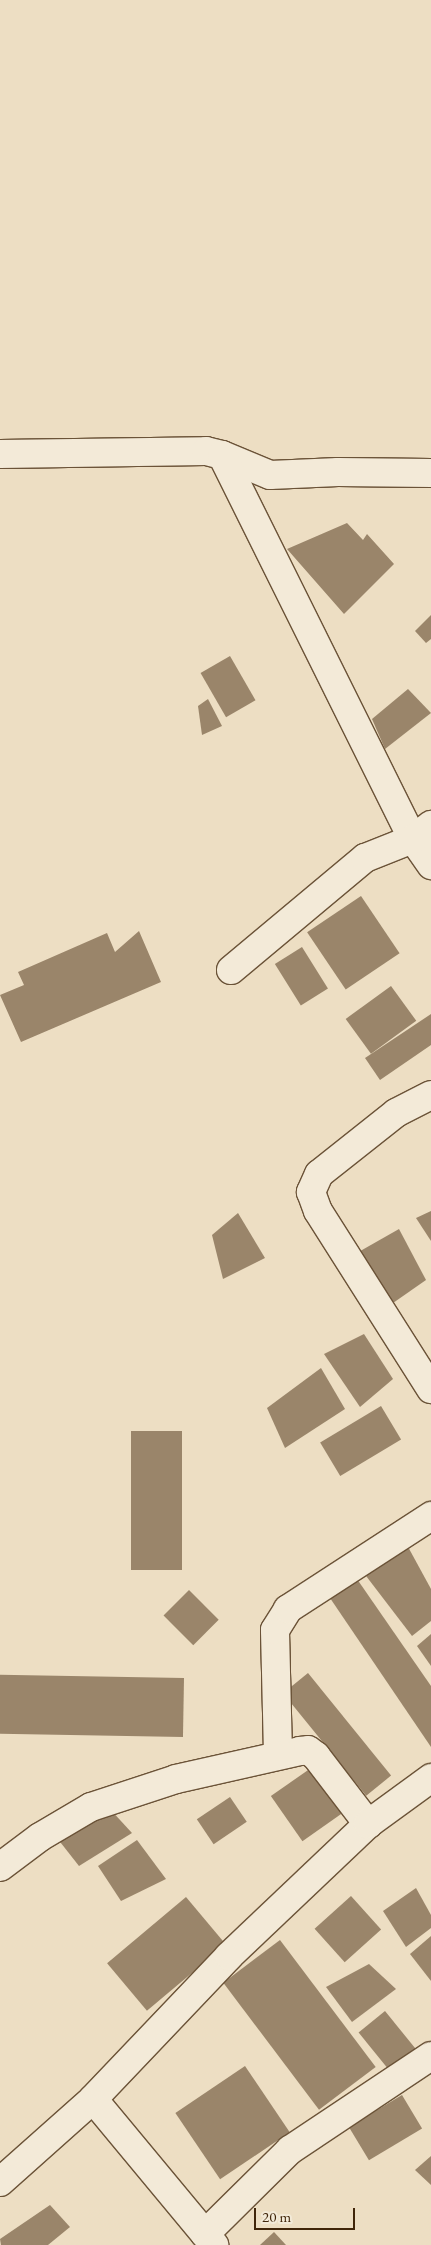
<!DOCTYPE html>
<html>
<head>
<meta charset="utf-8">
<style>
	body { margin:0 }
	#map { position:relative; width:431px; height:2245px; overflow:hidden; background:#eddec3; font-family:"EB Garamond",serif }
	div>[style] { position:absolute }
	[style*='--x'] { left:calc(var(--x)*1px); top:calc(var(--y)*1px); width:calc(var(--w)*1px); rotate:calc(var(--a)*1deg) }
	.building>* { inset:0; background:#9a856a; transform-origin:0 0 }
	.roads { filter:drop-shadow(1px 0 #6b5338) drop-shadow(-1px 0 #6b5338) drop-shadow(0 1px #6b5338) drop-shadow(0 -1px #6b5338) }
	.minor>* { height:28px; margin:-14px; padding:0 14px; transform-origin:14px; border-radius:14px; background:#f3ead8 }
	span { translate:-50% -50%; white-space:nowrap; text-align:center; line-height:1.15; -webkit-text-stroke:4px #f3ead8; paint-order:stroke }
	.scale { position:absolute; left:254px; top:2208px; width:101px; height:22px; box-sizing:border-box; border:2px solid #402509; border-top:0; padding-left:6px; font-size:15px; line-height:18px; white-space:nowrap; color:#402509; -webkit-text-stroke:4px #f3ead8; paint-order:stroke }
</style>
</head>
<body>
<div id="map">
	<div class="building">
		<i style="clip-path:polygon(347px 523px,363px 540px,367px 534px,394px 564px,344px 614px,287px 549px)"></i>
		<i style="clip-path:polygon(431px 615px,431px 639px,426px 643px,415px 631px)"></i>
		<i style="left:230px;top:656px;width:51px;height:34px;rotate:60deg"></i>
		<i style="clip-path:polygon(408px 689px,431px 713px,385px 749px,372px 719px)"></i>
		<i style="clip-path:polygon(208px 699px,222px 726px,202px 735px,198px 706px)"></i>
		<i style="left:361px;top:896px;width:69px;height:65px;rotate:56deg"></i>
		<i style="clip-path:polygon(139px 931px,161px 982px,21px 1042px,0 995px,24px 985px,18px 972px,107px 933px,115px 952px)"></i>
		<i style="left:302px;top:947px;width:49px;height:32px;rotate:58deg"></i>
		<i style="left:391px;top:986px;width:43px;height:56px;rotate:54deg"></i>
		<i style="clip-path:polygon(431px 1014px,431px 1045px,380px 1080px,365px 1058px)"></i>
		<i style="clip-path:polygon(431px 1211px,431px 1241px,416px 1218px)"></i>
		<i style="clip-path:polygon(238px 1213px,265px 1258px,223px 1279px,212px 1235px)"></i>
		<i style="clip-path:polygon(399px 1229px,426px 1280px,393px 1303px,355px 1254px)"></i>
		<i style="clip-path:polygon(364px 1334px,393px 1379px,360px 1407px,324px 1354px)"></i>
		<i style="clip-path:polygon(321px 1368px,345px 1409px,285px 1448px,267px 1408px)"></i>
		<i style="left:381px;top:1406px;width:39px;height:71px;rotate:59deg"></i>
		<i style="left:131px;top:1431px;width:51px;height:139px"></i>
		<i style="clip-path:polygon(407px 1545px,431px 1589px,431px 1621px,412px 1636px,363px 1572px)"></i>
		<i style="clip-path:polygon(357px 1579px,431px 1686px,431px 1747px,330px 1598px)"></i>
		<i style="left:189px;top:1590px;width:42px;height:36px;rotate:45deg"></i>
		<i style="clip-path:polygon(431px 1634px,431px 1666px,417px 1646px)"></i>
		<i style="left:308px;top:1673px;width:132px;height:32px;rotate:51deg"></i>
		<i style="left:184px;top:1678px;width:59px;height:184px;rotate:91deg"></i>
		<i style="left:311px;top:1768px;width:55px;height:49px;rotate:55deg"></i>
		<i style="left:230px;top:1797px;width:30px;height:40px;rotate:56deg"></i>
		<i style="clip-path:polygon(109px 1808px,132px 1833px,79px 1866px,57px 1838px)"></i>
		<i style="clip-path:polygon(137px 1840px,166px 1879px,121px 1901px,98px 1866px)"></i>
		<i style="clip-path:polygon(416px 1888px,431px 1915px,431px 1928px,406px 1947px,383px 1911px)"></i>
		<i style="left:351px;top:1896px;width:45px;height:49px;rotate:48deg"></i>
		<i style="left:186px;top:1897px;width:62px;height:103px;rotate:50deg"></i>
		<i style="clip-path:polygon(431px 1936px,431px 1981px,410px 1954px)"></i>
		<i style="left:280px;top:1940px;width:159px;height:71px;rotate:53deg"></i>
		<i style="clip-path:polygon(369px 1964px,396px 1989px,352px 2022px,326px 1987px)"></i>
		<i style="left:385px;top:2011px;width:49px;height:34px;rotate:51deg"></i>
		<i style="left:245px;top:2066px;width:80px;height:84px;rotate:56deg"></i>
		<i style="left:402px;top:2095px;width:39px;height:62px;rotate:59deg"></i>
		<i style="clip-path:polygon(431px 2156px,431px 2185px,415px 2170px)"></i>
		<i style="clip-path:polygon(50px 2205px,70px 2227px,48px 2245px,1px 2245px,0 2239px)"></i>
		<i style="clip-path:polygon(274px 2232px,286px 2245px,260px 2245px)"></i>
	</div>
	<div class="roads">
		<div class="minor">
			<i style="--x:0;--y:454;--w:206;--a:-0.8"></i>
			<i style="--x:206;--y:451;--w:16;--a:14"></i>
			<i style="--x:222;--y:455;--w:52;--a:22.6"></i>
			<i style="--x:270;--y:475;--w:68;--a:-2.5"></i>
			<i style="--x:338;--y:472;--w:93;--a:0.6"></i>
			<i style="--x:222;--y:455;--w:429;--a:63.6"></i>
			<i style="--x:413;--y:839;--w:32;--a:55"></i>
			<i style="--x:231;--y:970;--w:175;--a:-39.9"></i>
			<i style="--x:365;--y:858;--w:52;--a:-21.6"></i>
			<i style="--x:413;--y:839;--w:23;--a:-38"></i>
			<i style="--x:431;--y:1095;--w:39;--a:153"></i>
			<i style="--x:396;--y:1113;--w:98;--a:141.6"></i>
			<i style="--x:319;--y:1174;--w:20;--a:114"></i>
			<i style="--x:311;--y:1192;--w:20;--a:70"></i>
			<i style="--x:318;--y:1211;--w:211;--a:57.6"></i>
			<i style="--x:278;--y:1754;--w:124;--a:-91.4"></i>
			<i style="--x:275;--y:1630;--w:25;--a:-58"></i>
			<i style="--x:288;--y:1609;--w:171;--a:-33"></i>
			<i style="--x:0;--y:1867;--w:50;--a:-36.9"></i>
			<i style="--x:40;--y:1837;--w:59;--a:-30.5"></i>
			<i style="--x:91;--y:1807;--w:89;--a:-18.2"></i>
			<i style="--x:176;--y:1779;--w:127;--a:-12.7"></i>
			<i style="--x:300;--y:1751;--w:8;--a:-7"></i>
			<i style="--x:308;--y:1750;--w:10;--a:37"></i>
			<i style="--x:316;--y:1756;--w:86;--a:52.6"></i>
			<i style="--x:93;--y:2099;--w:190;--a:50.3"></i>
			<i style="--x:0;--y:2182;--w:125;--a:-41.7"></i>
			<i style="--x:93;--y:2099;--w:197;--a:-46.4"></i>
			<i style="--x:229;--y:1956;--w:192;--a:-43.5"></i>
			<i style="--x:368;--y:1824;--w:78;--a:-36.1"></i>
			<i style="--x:205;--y:2234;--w:120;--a:-44.7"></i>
			<i style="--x:290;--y:2150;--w:169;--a:-33.7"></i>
		</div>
	</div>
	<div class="scale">20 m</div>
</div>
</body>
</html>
